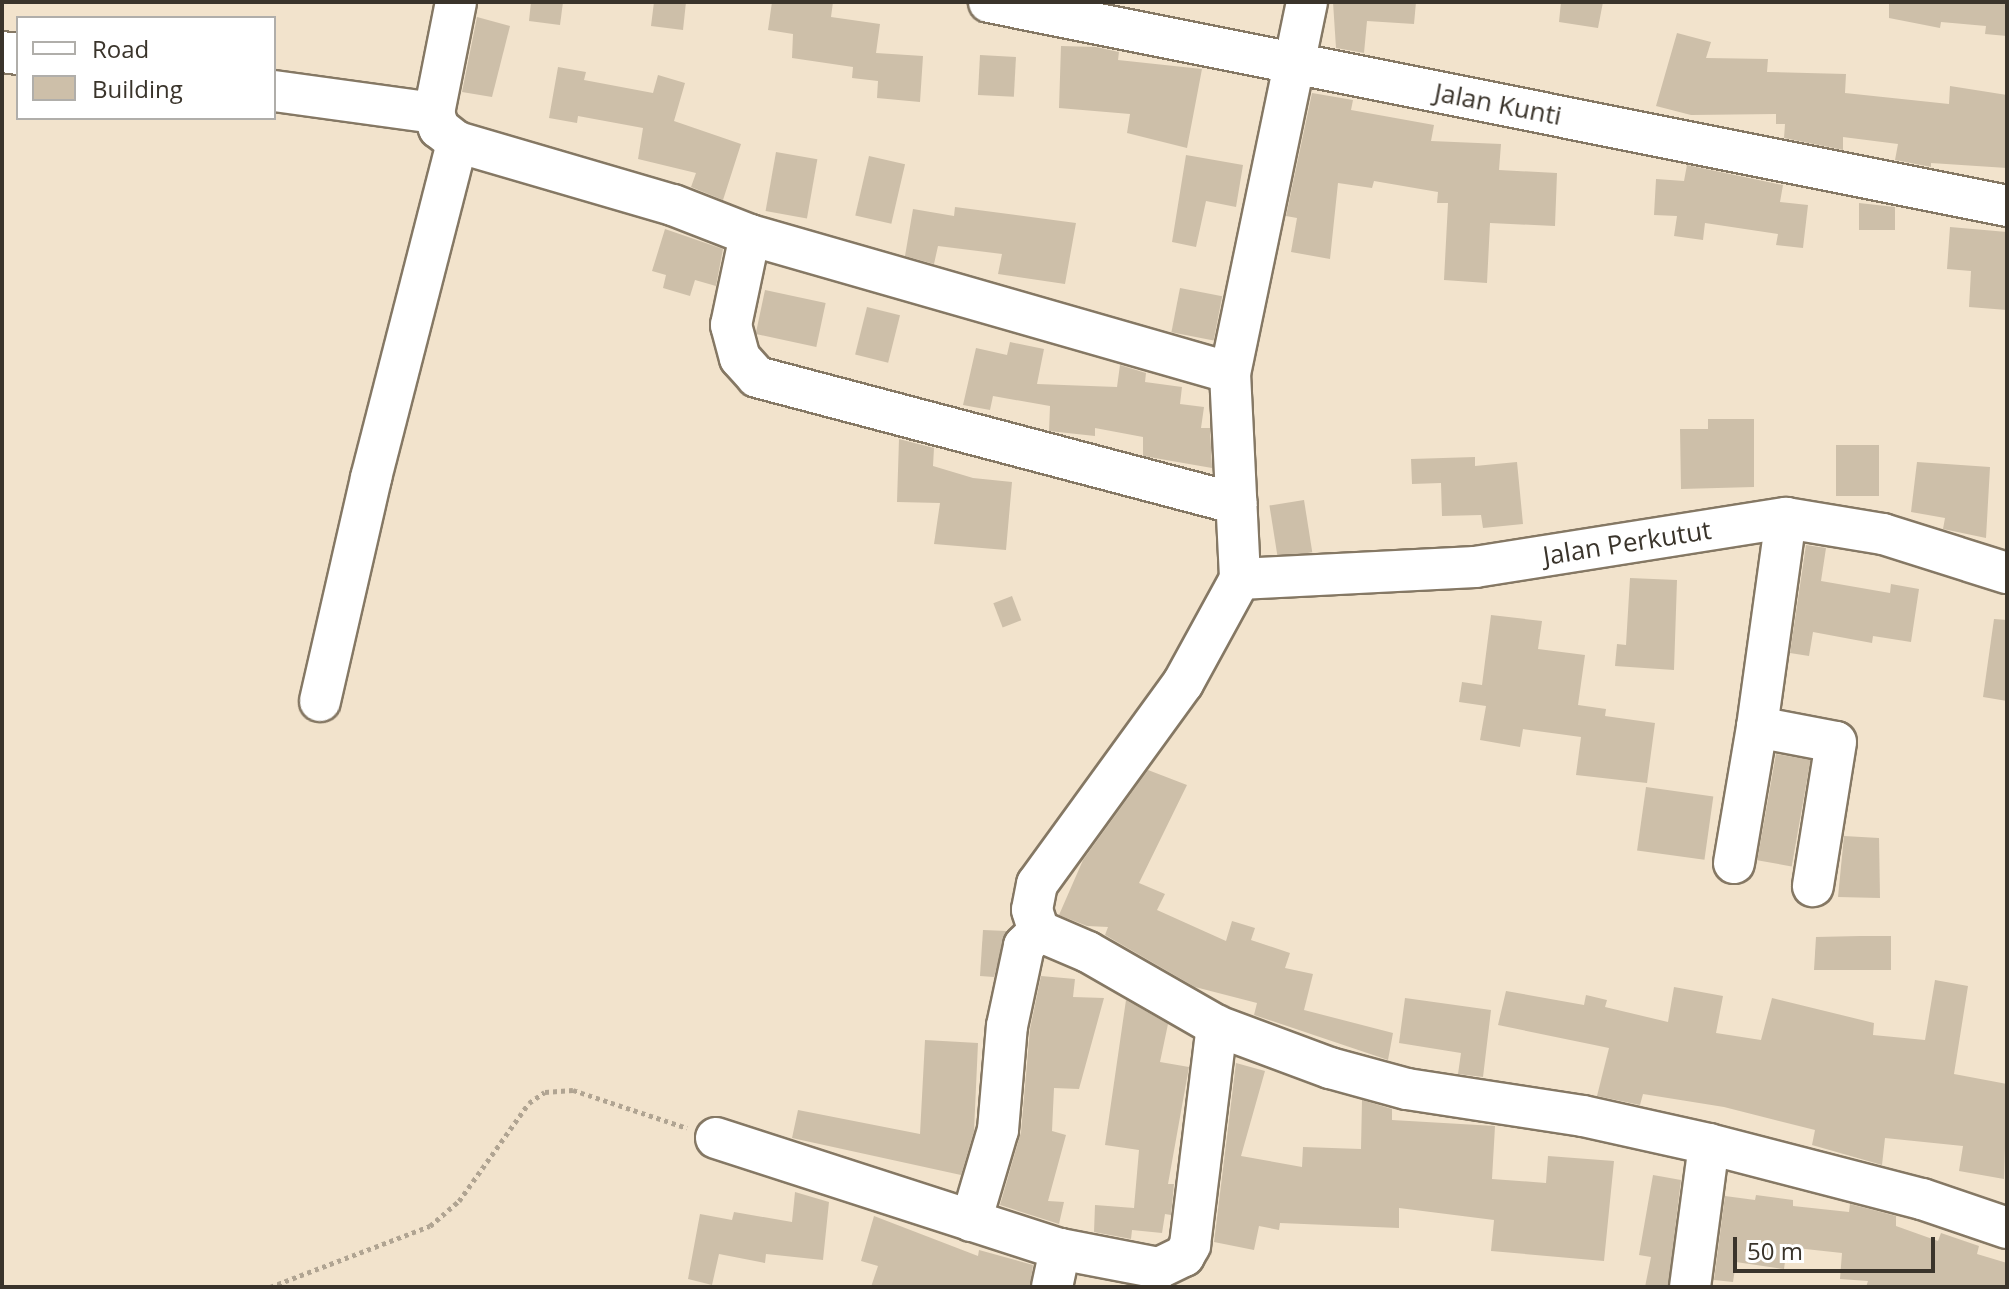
<!DOCTYPE html>
<html>
<head>
<meta charset="utf-8">
<style>
	body { margin:0 }
	#map { position:relative; width:2009px; height:1289px; overflow:hidden; background:#f2e3cc; font-family:"Open Sans",sans-serif }
	div>[style] { position:absolute }
	[style*='--x'] { left:calc(var(--x)*1px); top:calc(var(--y)*1px); width:calc(var(--w)*1px); rotate:calc(var(--a)*1deg) }
	.building>* { inset:0; background:#cdbfa9; transform-origin:0 0 }
	.path>* { height:5px; margin-top:-2.5px; transform-origin:0; background:repeating-linear-gradient(90deg,#b0a492 0 4px,transparent 0 8px) }
	.roads { filter:drop-shadow(2px 0 #857864) drop-shadow(-2px 0 #857864) drop-shadow(0 2px #857864) drop-shadow(0 -2px #857864) }
	.minor>* { height:40px; margin:-20px; padding:0 20px; transform-origin:20px; border-radius:20px; background:#fff }
	span { translate:-50% -50%; white-space:nowrap; text-align:center; line-height:1.15; -webkit-text-stroke:6px #fff; paint-order:stroke }
	.street-label { font-size:26px; color:#3a342b }
	.frame { position:absolute; inset:0; border:4px solid #3a342b; pointer-events:none }
	.legend { position:absolute; left:16px; top:16px; width:260px; height:104px; box-sizing:border-box; background:#fff; border:2px solid #b0aeaa; margin:0; padding:10px 14px; list-style:none; font-size:24px; color:#3a342b }
	.legend li { display:flex; align-items:center; gap:16px; height:40px }
	.legend b { width:40px; border:2px solid #b0aeaa }
	.scale { position:absolute; left:1733px; top:1237px; width:202px; height:36px; box-sizing:border-box; border:4px solid #3a342b; border-top:0; padding-left:10px; font-size:24px; line-height:28px; white-space:nowrap; color:#3a342b; -webkit-text-stroke:6px #fff; paint-order:stroke }
</style>
</head>
<body>
<div id="map">
	<div class="building">
		<i style="clip-path:polygon(531px 2px,563px 2px,560px 25px,529px 21px)"></i>
		<i style="clip-path:polygon(654px 2px,686px 2px,683px 30px,651px 26px)"></i>
		<i style="clip-path:polygon(772px 2px,833px 2px,831px 17px,880px 24px,876px 53px,923px 56px,920px 102px,877px 98px,878px 81px,852px 78px,853px 67px,792px 58px,793px 34px,768px 30px)"></i>
		<i style="clip-path:polygon(1333px 2px,1416px 2px,1414px 24px,1367px 21px,1364px 53px,1336px 48px)"></i>
		<i style="clip-path:polygon(1561px 2px,1603px 2px,1598px 28px,1559px 22px)"></i>
		<i style="clip-path:polygon(1889px 2px,2007px 2px,2007px 36px,1985px 34px,1986px 26px,1941px 22px,1940px 28px,1889px 18px)"></i>
		<i style="clip-path:polygon(477px 17px,510px 26px,492px 97px,462px 92px)"></i>
		<i style="clip-path:polygon(1677px 33px,1711px 42px,1706px 58px,1768px 59px,1767px 72px,1846px 74px,1845px 93px,1949px 104px,1950px 86px,2007px 95px,2007px 168px,1931px 163px,1931px 167px,1895px 160px,1898px 144px,1843px 137px,1843px 150px,1784px 138px,1785px 124px,1776px 124px,1776px 114px,1691px 115px,1656px 106px)"></i>
		<i style="clip-path:polygon(1061px 46px,1096px 47px,1119px 52px,1118px 60px,1202px 69px,1187px 148px,1127px 133px,1130px 114px,1059px 108px)"></i>
		<i style="left:980px;top:55px;width:36px;height:40px;rotate:3deg"></i>
		<i style="clip-path:polygon(558px 67px,586px 72px,584px 80px,653px 93px,658px 75px,685px 83px,674px 121px,741px 144px,723px 200px,691px 187px,696px 173px,638px 159px,643px 128px,578px 116px,577px 123px,549px 118px)"></i>
		<i style="clip-path:polygon(1312px 93px,1353px 100px,1351px 110px,1434px 125px,1431px 141px,1501px 144px,1499px 170px,1557px 173px,1555px 226px,1490px 223px,1487px 283px,1444px 280px,1448px 203px,1437px 203px,1438px 192px,1374px 181px,1372px 188px,1338px 183px,1330px 259px,1291px 252px,1297px 218px,1286px 216px)"></i>
		<i style="left:776px;top:152px;width:42px;height:60px;rotate:10deg"></i>
		<i style="clip-path:polygon(1186px 155px,1243px 165px,1236px 207px,1206px 201px,1196px 247px,1172px 242px)"></i>
		<i style="left:869px;top:156px;width:37px;height:61px;rotate:13deg"></i>
		<i style="clip-path:polygon(1687px 165px,1783px 185px,1780px 202px,1808px 205px,1803px 248px,1776px 245px,1778px 234px,1705px 223px,1703px 240px,1674px 236px,1677px 216px,1654px 215px,1656px 179px,1684px 181px)"></i>
		<i style="clip-path:polygon(1859px 203px,1895px 207px,1895px 230px,1859px 230px)"></i>
		<i style="clip-path:polygon(955px 207px,1076px 223px,1065px 284px,998px 274px,1002px 254px,938px 246px,934px 264px,905px 256px,913px 209px,954px 216px)"></i>
		<i style="clip-path:polygon(1950px 227px,2007px 232px,2007px 310px,1969px 307px,1971px 271px,1947px 269px)"></i>
		<i style="clip-path:polygon(665px 229px,723px 249px,716px 286px,695px 280px,690px 296px,663px 288px,666px 275px,652px 271px)"></i>
		<i style="left:1180px;top:288px;width:43px;height:45px;rotate:11deg"></i>
		<i style="left:765px;top:290px;width:62px;height:45px;rotate:12deg"></i>
		<i style="left:867px;top:307px;width:34px;height:49px;rotate:14deg"></i>
		<i style="clip-path:polygon(1010px 342px,1044px 349px,1037px 384px,1117px 387px,1120px 365px,1146px 373px,1145px 382px,1182px 387px,1180px 404px,1204px 407px,1201px 428px,1210px 428px,1212px 468px,1143px 456px,1143px 437px,1095px 428px,1095px 436px,1049px 431px,1050px 406px,993px 396px,990px 410px,963px 405px,976px 348px,1007px 355px)"></i>
		<i style="clip-path:polygon(1708px 419px,1754px 419px,1754px 487px,1681px 489px,1680px 429px,1708px 429px)"></i>
		<i style="clip-path:polygon(899px 439px,934px 448px,933px 466px,973px 478px,1012px 482px,1006px 550px,934px 544px,940px 503px,897px 502px)"></i>
		<i style="left:1836px;top:445px;width:43px;height:51px"></i>
		<i style="clip-path:polygon(1475px 457px,1475px 466px,1517px 462px,1523px 524px,1483px 528px,1481px 515px,1442px 516px,1441px 483px,1412px 484px,1411px 459px)"></i>
		<i style="clip-path:polygon(1917px 462px,1990px 467px,1986px 538px,1943px 529px,1945px 518px,1911px 512px)"></i>
		<i style="left:1304px;top:500px;width:53px;height:35px;rotate:81deg"></i>
		<i style="clip-path:polygon(1806px 545px,1826px 548px,1821px 581px,1890px 593px,1891px 584px,1919px 589px,1911px 642px,1873px 636px,1872px 643px,1813px 632px,1809px 656px,1790px 653px)"></i>
		<i style="clip-path:polygon(1630px 578px,1677px 580px,1674px 670px,1615px 666px,1617px 644px,1626px 645px)"></i>
		<i style="left:1012px;top:596px;width:26px;height:20px;rotate:69deg"></i>
		<i style="clip-path:polygon(1491px 615px,1542px 621px,1538px 649px,1585px 655px,1578px 705px,1606px 709px,1605px 716px,1655px 723px,1647px 783px,1576px 775px,1581px 737px,1523px 729px,1520px 747px,1480px 740px,1486px 706px,1459px 702px,1462px 682px,1482px 685px)"></i>
		<i style="clip-path:polygon(1994px 619px,2007px 620px,2007px 701px,1983px 697px)"></i>
		<i style="left:1776px;top:754px;width:35px;height:108px;rotate:10deg"></i>
		<i style="clip-path:polygon(1148px 770px,1187px 785px,1139px 883px,1165px 894px,1157px 910px,1226px 941px,1232px 921px,1255px 928px,1251px 940px,1290px 953px,1285px 968px,1313px 974px,1304px 1010px,1393px 1033px,1388px 1060px,1254px 1015px,1257px 1003px,1195px 987px,1105px 935px,1108px 927px,1087px 926px,1059px 915px,1083px 860px)"></i>
		<i style="left:1646px;top:787px;width:68px;height:64px;rotate:8deg"></i>
		<i style="clip-path:polygon(1844px 836px,1879px 838px,1880px 898px,1838px 897px)"></i>
		<i style="clip-path:polygon(983px 930px,1007px 931px,994px 977px,980px 976px)"></i>
		<i style="clip-path:polygon(1860px 936px,1891px 936px,1891px 970px,1814px 970px,1816px 937px)"></i>
		<i style="clip-path:polygon(1041px 976px,1075px 979px,1073px 997px,1104px 998px,1079px 1089px,1054px 1088px,1052px 1131px,1066px 1135px,1048px 1201px,1064px 1202px,1059px 1224px,1000px 1205px,1021px 1132px,1030px 1029px)"></i>
		<i style="clip-path:polygon(1935px 980px,1968px 986px,1954px 1074px,2007px 1084px,2004px 1179px,1959px 1171px,1963px 1146px,1885px 1138px,1882px 1165px,1812px 1145px,1815px 1130px,1724px 1107px,1643px 1094px,1640px 1105px,1597px 1096px,1609px 1048px,1498px 1025px,1506px 991px,1584px 1005px,1586px 995px,1607px 1000px,1605px 1007px,1668px 1022px,1674px 987px,1723px 996px,1716px 1033px,1761px 1040px,1772px 998px,1874px 1023px,1873px 1035px,1925px 1040px)"></i>
		<i style="clip-path:polygon(1405px 998px,1491px 1010px,1483px 1077px,1458px 1074px,1461px 1053px,1399px 1043px)"></i>
		<i style="clip-path:polygon(1126px 1000px,1168px 1024px,1160px 1062px,1189px 1067px,1168px 1184px,1174px 1184px,1171px 1215px,1165px 1214px,1162px 1233px,1132px 1230px,1131px 1239px,1094px 1232px,1095px 1205px,1134px 1208px,1139px 1150px,1105px 1145px)"></i>
		<i style="clip-path:polygon(925px 1040px,978px 1043px,974px 1131px,961px 1175px,792px 1138px,798px 1110px,920px 1134px)"></i>
		<i style="clip-path:polygon(1236px 1063px,1265px 1071px,1241px 1156px,1302px 1167px,1303px 1147px,1361px 1149px,1362px 1100px,1392px 1109px,1392px 1120px,1495px 1126px,1492px 1179px,1546px 1183px,1548px 1156px,1614px 1161px,1604px 1261px,1491px 1251px,1494px 1220px,1399px 1208px,1399px 1228px,1280px 1223px,1279px 1230px,1259px 1226px,1254px 1250px,1214px 1242px)"></i>
		<i style="clip-path:polygon(1653px 1175px,1681px 1180px,1668px 1287px,1645px 1287px,1651px 1257px,1639px 1255px)"></i>
		<i style="clip-path:polygon(795px 1192px,829px 1202px,823px 1260px,766px 1254px,765px 1263px,719px 1254px,712px 1285px,688px 1279px,700px 1214px,732px 1220px,734px 1212px,792px 1222px)"></i>
		<i style="clip-path:polygon(1756px 1195px,1793px 1200px,1793px 1206px,1849px 1212px,1850px 1204px,1896px 1216px,1896px 1226px,1938px 1241px,1941px 1233px,1979px 1246px,1977px 1254px,2007px 1263px,2007px 1287px,1866px 1287px,1868px 1281px,1840px 1279px,1842px 1253px,1787px 1247px,1784px 1269px,1736px 1262px,1733px 1282px,1714px 1280px,1725px 1196px,1755px 1200px)"></i>
		<i style="clip-path:polygon(874px 1216px,978px 1256px,979px 1250px,1033px 1265px,1030px 1287px,871px 1287px,878px 1266px,861px 1261px)"></i>
	</div>
	<div class="path">
		<i style="--x:270;--y:1287;--w:171;--a:-20.9"></i>
		<i style="--x:430;--y:1226;--w:38;--a:-41"></i>
		<i style="--x:459;--y:1201;--w:120;--a:-54.5"></i>
		<i style="--x:529;--y:1103;--w:19;--a:-35"></i>
		<i style="--x:545;--y:1092;--w:28;--a:-4"></i>
		<i style="--x:573;--y:1090;--w:120;--a:18.4"></i>
	</div>
	<div class="roads">
		<div class="minor">
			<i style="--x:456;--y:2;--w:113;--a:101.2"></i>
			<i style="--x:434;--y:113;--w:16;--a:72"></i>
			<i style="--x:439;--y:128;--w:23;--a:38"></i>
			<i style="--x:457;--y:142;--w:225;--a:16.3"></i>
			<i style="--x:673;--y:205;--w:83;--a:21.3"></i>
			<i style="--x:750;--y:235;--w:499;--a:16"></i>
			<i style="--x:989;--y:2;--w:1038;--a:11.33"></i>
			<i style="--x:1307;--y:2;--w:379;--a:101.7"></i>
			<i style="--x:1230;--y:373;--w:206;--a:87.2"></i>
			<i style="--x:1240;--y:579;--w:119;--a:118.7"></i>
			<i style="--x:1183;--y:683;--w:248;--a:126"></i>
			<i style="--x:1037;--y:884;--w:26;--a:101"></i>
			<i style="--x:1032;--y:910;--w:22;--a:72"></i>
			<i style="--x:1039;--y:931;--w:53;--a:23.2"></i>
			<i style="--x:1088;--y:952;--w:149;--a:29.8"></i>
			<i style="--x:1217;--y:1026;--w:121;--a:20.4"></i>
			<i style="--x:1330;--y:1068;--w:80;--a:15.3"></i>
			<i style="--x:1407;--y:1089;--w:178;--a:8.7"></i>
			<i style="--x:1583;--y:1116;--w:129;--a:12.5"></i>
			<i style="--x:1709;--y:1144;--w:220;--a:14.5"></i>
			<i style="--x:1922;--y:1199;--w:90;--a:18.8"></i>
			<i style="--x:2;--y:52;--w:16;--a:7"></i>
			<i style="--x:274;--y:91;--w:162;--a:7.8"></i>
			<i style="--x:750;--y:235;--w:92;--a:101.9"></i>
			<i style="--x:731;--y:325;--w:34;--a:75"></i>
			<i style="--x:740;--y:358;--w:25;--a:48"></i>
			<i style="--x:757;--y:377;--w:496;--a:14.8"></i>
			<i style="--x:1240;--y:579;--w:235;--a:-2.9"></i>
			<i style="--x:1475;--y:567;--w:315;--a:-9"></i>
			<i style="--x:1786;--y:518;--w:98;--a:9.4"></i>
			<i style="--x:1883;--y:534;--w:130;--a:17.5"></i>
			<i style="--x:320;--y:701;--w:229;--a:-77.1"></i>
			<i style="--x:371;--y:478;--w:347;--a:-75.6"></i>
			<i style="--x:1757;--y:727;--w:211;--a:-82.1"></i>
			<i style="--x:1734;--y:863;--w:138;--a:-80.4"></i>
			<i style="--x:1757;--y:727;--w:80;--a:10.8"></i>
			<i style="--x:1836;--y:742;--w:146;--a:99.1"></i>
			<i style="--x:716;--y:1138;--w:361;--a:17.9"></i>
			<i style="--x:1060;--y:1249;--w:101;--a:10.9"></i>
			<i style="--x:1159;--y:1268;--w:28;--a:-26"></i>
			<i style="--x:1184;--y:1256;--w:13;--a:-61"></i>
			<i style="--x:1190;--y:1245;--w:221;--a:-83"></i>
			<i style="--x:971;--y:1221;--w:95;--a:-73.5"></i>
			<i style="--x:998;--y:1130;--w:104;--a:-85.1"></i>
			<i style="--x:1007;--y:1026;--w:82;--a:-78"></i>
			<i style="--x:1024;--y:946;--w:21;--a:-45"></i>
			<i style="--x:1052;--y:1287;--w:39;--a:-78"></i>
			<i style="--x:1690;--y:1287;--w:144;--a:-82.4"></i>
		</div>
	</div>
	<div class="street-label">
		<span style="left:1498px;top:104px;rotate:11deg">Jalan Kunti</span>
		<span style="left:1627px;top:543px;rotate:-9deg">Jalan Perkutut</span>
	</div>
	<div class="frame"></div>
	<ul class="legend">
	<li><b style="height:10px;background:#fff"></b>Road</li>
	<li><b style="height:22px;background:#cdbfa9"></b>Building</li>
	</ul>
	<div class="scale">50 m</div>
</div>
</body>
</html>
